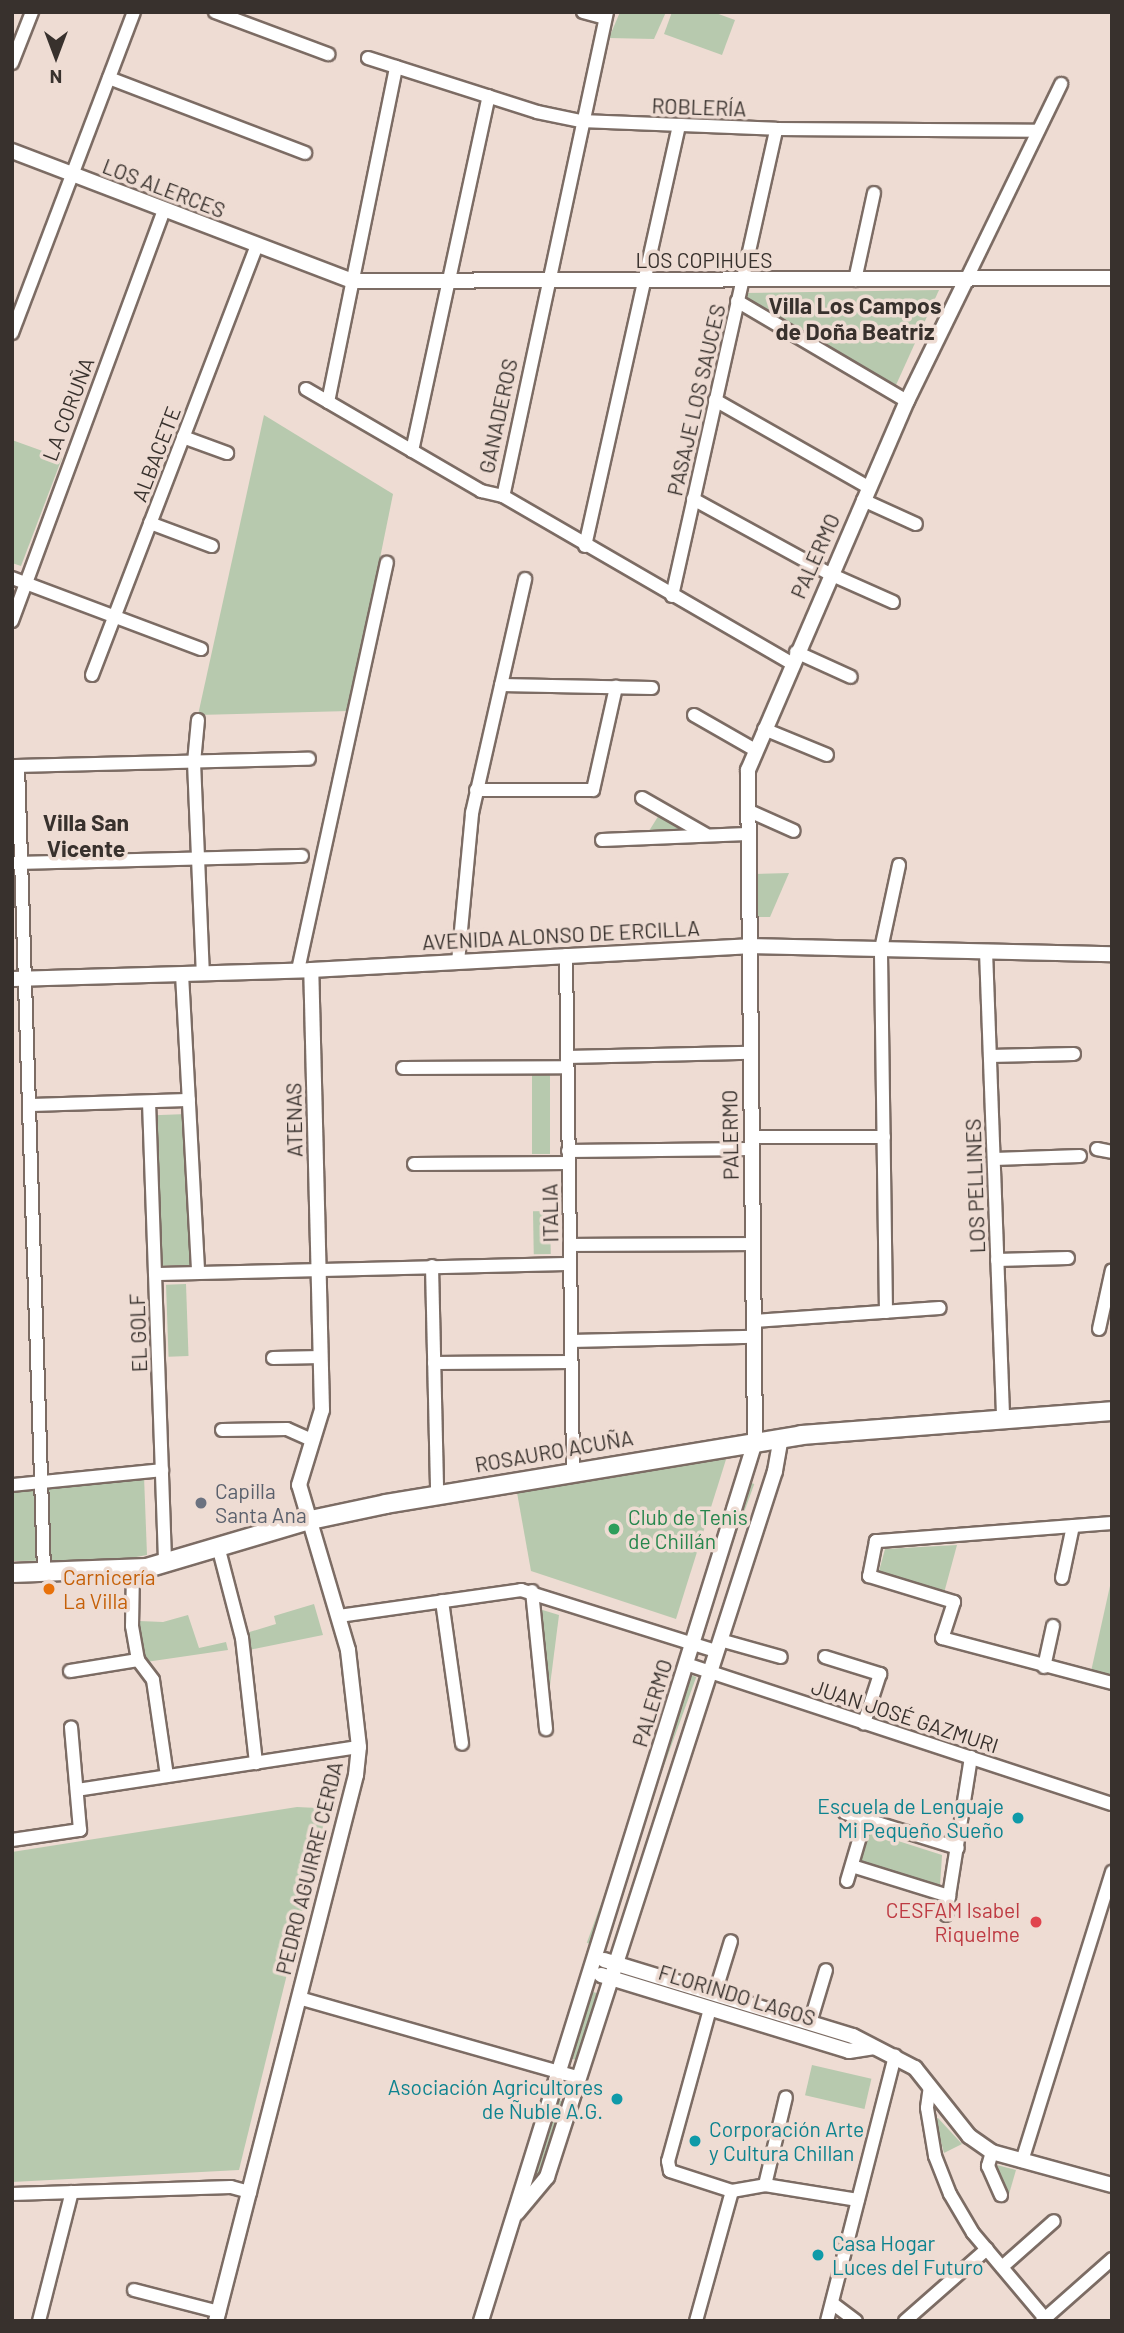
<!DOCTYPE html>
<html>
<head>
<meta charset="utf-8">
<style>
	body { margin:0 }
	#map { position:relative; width:1124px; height:2333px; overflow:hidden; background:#eedcd3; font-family:Barlow,sans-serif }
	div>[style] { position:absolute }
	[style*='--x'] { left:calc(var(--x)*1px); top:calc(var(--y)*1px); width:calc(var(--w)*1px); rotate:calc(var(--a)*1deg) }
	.green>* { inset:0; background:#b7c9ae; transform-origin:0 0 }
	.roads { filter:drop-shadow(2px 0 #7c6c64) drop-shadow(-2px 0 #7c6c64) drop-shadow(0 2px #7c6c64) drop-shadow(0 -2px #7c6c64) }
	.minor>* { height:12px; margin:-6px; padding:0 6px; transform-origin:6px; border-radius:6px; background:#fff }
	.tertiary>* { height:14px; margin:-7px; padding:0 7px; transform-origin:7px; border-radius:7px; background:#fff }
	.secondary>* { height:18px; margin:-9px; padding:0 9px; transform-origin:9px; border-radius:9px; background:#fff }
	.dots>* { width:19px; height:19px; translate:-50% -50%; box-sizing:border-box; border:4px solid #eedcd3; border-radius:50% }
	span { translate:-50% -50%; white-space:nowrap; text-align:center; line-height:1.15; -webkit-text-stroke:7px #eedcd3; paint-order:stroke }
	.street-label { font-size:21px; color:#38312d }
	.worship-label { font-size:21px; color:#5b616d }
	.left { translate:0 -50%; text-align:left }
	.leisure-label { font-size:21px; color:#27864d }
	.food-label { font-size:21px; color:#c56008 }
	.culture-label { font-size:21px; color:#0d838f }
	.right { translate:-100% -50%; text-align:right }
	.health-label { font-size:21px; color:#be3a42 }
	.neighbourhood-label { font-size:23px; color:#38312d; font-weight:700 }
	.frame { position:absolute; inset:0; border:14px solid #38312d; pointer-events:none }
	.north { position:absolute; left:21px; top:21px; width:70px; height:70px; -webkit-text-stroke:5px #eedcd3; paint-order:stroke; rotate:180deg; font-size:19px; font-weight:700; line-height:28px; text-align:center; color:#38312d }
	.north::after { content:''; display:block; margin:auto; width:24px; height:32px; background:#38312d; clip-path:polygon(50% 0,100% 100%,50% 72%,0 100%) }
</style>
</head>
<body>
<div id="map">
	<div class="green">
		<i style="clip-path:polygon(620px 12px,666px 12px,654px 39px,609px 38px)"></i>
		<i style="clip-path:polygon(672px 12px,713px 12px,735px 20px,722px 55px,664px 34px)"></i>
		<i style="clip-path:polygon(939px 290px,896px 385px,744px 301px,744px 293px)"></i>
		<i style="clip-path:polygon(264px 415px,393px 494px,349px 711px,198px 715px)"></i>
		<i style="clip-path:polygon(12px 440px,62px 458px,21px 566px,12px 563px)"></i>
		<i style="clip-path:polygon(659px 815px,682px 829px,649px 831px)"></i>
		<i style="clip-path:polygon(789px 873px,770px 917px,753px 917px,752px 874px)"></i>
		<i style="left:532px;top:1074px;width:18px;height:80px"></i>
		<i style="left:187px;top:1114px;width:151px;height:33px;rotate:88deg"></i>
		<i style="left:550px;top:1211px;width:43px;height:17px;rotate:89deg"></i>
		<i style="left:186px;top:1284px;width:72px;height:20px;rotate:88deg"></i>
		<i style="clip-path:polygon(728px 1453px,676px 1619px,531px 1571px,516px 1487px)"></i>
		<i style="clip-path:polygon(144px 1476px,147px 1555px,120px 1560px,12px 1561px,12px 1492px)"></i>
		<i style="left:743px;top:1480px;width:12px;height:161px;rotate:20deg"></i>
		<i style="clip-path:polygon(957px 1545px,944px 1593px,878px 1575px,885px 1549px)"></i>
		<i style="clip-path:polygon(1110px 1586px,1112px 1586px,1112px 1681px,1090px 1676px)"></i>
		<i style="clip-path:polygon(314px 1604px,323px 1635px,249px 1650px,243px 1634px,276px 1624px,274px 1616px)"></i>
		<i style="clip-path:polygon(536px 1608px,559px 1615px,547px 1709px)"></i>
		<i style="clip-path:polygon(188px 1615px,199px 1648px,226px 1642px,228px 1650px,146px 1662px,140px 1654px,139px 1621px,163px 1622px)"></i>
		<i style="left:685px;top:1673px;width:12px;height:287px;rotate:20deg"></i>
		<i style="clip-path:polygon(297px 1807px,317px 1808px,324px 1823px,239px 2170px,12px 2182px,12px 1852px)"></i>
		<i style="clip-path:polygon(870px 1832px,942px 1855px,940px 1886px,935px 1888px,860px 1864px)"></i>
		<i style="left:631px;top:1973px;width:229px;height:5px;rotate:17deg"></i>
		<i style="left:585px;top:1990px;width:12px;height:70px;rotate:14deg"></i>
		<i style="left:812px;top:2065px;width:61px;height:31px;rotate:13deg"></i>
		<i style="left:551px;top:2098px;width:14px;height:77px;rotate:17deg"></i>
		<i style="clip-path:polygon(938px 2118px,962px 2144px,944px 2153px,935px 2119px)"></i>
		<i style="clip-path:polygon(993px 2164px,1016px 2170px,1007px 2201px,992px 2168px)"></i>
	</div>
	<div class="roads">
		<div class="minor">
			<i style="--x:215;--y:12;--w:121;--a:20.4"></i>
			<i style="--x:583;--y:12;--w:23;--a:15"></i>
			<i style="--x:607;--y:12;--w:495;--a:102.1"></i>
			<i style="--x:503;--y:496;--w:333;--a:30.1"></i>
			<i style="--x:368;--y:58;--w:177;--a:17.7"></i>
			<i style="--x:537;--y:112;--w:45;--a:11.6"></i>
			<i style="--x:581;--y:121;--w:195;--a:2.3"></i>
			<i style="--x:776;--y:129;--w:262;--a:0.4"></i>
			<i style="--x:12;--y:63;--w:55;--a:-68.6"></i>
			<i style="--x:109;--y:78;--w:210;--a:20.9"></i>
			<i style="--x:855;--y:280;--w:89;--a:-77.7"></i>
			<i style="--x:966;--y:280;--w:218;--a:-64.1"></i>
			<i style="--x:737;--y:301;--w:197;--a:30.5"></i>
			<i style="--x:12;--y:333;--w:343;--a:-69.2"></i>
			<i style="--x:306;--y:389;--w:203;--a:30.2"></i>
			<i style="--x:481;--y:491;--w:23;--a:13"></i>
			<i style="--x:715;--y:400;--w:176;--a:29.6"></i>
			<i style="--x:328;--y:402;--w:342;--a:-78.5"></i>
			<i style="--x:183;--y:437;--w:47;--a:20"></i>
			<i style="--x:412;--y:451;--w:363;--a:-77.8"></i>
			<i style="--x:693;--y:499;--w:156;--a:28.7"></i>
			<i style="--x:830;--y:574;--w:69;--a:24"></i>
			<i style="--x:863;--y:500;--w:58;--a:24.4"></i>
			<i style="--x:150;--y:523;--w:66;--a:20.4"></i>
			<i style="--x:585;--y:546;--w:429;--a:-77.4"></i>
			<i style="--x:12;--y:578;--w:202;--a:20.6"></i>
			<i style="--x:672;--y:596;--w:478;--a:-77.4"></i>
			<i style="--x:12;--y:621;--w:438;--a:-69.7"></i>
			<i style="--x:796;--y:652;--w:60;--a:24.4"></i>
			<i style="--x:92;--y:675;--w:458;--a:-69"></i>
			<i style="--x:501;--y:685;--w:151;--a:1.1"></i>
			<i style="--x:694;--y:715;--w:70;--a:29.8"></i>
			<i style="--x:198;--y:720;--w:42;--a:95.4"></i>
			<i style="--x:194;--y:762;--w:212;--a:87.6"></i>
			<i style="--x:764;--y:729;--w:68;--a:22.4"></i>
			<i style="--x:12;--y:766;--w:297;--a:-1.4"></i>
			<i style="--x:18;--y:766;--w:807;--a:88.15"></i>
			<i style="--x:476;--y:790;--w:117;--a:0"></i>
			<i style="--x:593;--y:790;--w:106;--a:-77.4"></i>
			<i style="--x:642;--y:798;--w:73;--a:29.7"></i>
			<i style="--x:747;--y:810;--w:51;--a:24.1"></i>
			<i style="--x:602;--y:840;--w:145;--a:-2.4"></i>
			<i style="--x:12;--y:863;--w:290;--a:-1.4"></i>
			<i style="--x:986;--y:951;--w:468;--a:87.9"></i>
			<i style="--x:566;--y:955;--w:514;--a:89.22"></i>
			<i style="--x:458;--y:962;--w:150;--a:-84.6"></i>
			<i style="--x:472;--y:813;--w:240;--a:-77.2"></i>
			<i style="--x:298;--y:970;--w:417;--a:-77.7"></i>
			<i style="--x:182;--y:974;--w:298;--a:86.9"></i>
			<i style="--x:990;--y:1056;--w:84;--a:-1.4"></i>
			<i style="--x:567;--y:1057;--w:183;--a:-1.3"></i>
			<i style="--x:403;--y:1068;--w:164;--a:-0.3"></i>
			<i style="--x:149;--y:1102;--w:462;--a:88"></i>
			<i style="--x:30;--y:1105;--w:159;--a:-1.8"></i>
			<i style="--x:751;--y:1137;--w:133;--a:0"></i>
			<i style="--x:1097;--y:1149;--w:15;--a:11"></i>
			<i style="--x:568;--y:1151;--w:183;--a:-0.6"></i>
			<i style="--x:994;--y:1159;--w:86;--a:-2"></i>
			<i style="--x:414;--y:1164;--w:155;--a:-0.4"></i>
			<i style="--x:570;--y:1245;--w:182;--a:-0.3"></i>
			<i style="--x:997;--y:1260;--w:71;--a:-1.6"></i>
			<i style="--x:432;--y:1266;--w:228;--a:88.7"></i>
			<i style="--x:155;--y:1274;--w:415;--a:-1.4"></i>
			<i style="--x:886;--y:1312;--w:363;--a:-90.8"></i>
			<i style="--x:881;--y:949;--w:86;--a:-77.9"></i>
			<i style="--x:754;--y:1321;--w:186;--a:-4"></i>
			<i style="--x:1099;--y:1329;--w:60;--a:-77.6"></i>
			<i style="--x:571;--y:1341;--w:183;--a:-1.3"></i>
			<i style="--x:273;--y:1358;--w:48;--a:-1.2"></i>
			<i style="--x:434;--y:1363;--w:137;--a:-0.4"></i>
			<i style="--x:222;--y:1430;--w:65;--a:-0.9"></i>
			<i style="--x:287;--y:1429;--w:27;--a:24"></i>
			<i style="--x:12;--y:1485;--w:151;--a:-5.7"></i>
			<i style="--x:1112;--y:1523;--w:237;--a:175.6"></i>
			<i style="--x:876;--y:1541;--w:36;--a:101"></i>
			<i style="--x:869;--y:1576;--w:89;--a:17"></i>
			<i style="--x:954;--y:1602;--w:38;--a:108"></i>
			<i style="--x:942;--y:1638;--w:176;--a:14.8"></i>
			<i style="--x:219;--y:1550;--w:91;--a:75.4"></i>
			<i style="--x:242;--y:1638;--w:126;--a:83.6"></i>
			<i style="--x:133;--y:1570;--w:56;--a:91"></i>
			<i style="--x:132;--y:1626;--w:35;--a:80"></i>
			<i style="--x:138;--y:1660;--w:25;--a:53"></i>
			<i style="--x:153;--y:1680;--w:97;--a:81.7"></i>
			<i style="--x:1062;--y:1578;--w:53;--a:-78.1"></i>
			<i style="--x:532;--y:1591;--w:139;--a:84.2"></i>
			<i style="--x:442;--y:1601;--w:144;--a:82"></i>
			<i style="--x:339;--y:1616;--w:184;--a:-8.1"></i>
			<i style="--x:521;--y:1590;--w:204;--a:17.4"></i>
			<i style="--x:720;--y:1640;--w:63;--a:15.6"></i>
			<i style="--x:825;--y:1657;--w:58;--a:17.2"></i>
			<i style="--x:880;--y:1674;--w:52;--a:108.1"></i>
			<i style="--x:686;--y:1664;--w:448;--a:18.2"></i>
			<i style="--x:1044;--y:1667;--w:42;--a:-77.6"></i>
			<i style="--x:70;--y:1671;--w:69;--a:-9.2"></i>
			<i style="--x:77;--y:1790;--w:285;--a:-8.7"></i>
			<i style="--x:845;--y:1813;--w:118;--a:17.2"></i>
			<i style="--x:12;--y:1840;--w:69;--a:-8.4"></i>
			<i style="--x:80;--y:1830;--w:103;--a:-95"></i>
			<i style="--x:852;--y:1866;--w:102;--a:17.2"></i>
			<i style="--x:847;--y:1881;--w:64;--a:-73.6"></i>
			<i style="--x:946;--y:1915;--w:160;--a:-81"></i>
			<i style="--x:715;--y:1993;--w:54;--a:-72.9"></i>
			<i style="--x:299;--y:1998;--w:291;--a:15.9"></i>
			<i style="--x:710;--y:2009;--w:158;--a:105.4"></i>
			<i style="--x:668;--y:2161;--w:10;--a:79"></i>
			<i style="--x:670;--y:2171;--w:65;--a:17.9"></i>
			<i style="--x:732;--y:2191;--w:34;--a:-10"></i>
			<i style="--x:765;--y:2185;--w:94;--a:9.2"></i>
			<i style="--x:810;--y:2023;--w:55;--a:-73.2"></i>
			<i style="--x:930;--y:2086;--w:22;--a:98"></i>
			<i style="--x:927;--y:2108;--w:49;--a:80.5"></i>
			<i style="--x:935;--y:2156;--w:41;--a:68.5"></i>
			<i style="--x:950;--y:2194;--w:45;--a:59.5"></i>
			<i style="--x:973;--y:2233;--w:115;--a:49.9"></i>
			<i style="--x:992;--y:2152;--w:15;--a:106"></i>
			<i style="--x:988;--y:2166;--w:32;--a:66"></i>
			<i style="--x:1022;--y:2161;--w:303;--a:-72.7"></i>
			<i style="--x:765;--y:2185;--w:90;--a:-76.6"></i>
			<i style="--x:12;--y:2194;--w:219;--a:-1.8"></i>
			<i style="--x:231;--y:2187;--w:20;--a:15"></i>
			<i style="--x:1002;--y:2267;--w:69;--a:-41.5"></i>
			<i style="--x:134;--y:2290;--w:88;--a:14.5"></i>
			<i style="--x:832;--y:2303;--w:30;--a:37"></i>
			<i style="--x:39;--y:2321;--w:133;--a:-75.7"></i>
			<i style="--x:696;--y:2321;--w:135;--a:-74.5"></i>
			<i style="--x:827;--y:2321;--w:274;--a:-75.6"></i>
			<i style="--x:905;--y:2321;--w:109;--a:-41.3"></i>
			<i style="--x:1042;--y:2321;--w:94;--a:-41.5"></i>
		</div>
		<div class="tertiary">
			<i style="--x:12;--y:151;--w:364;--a:20.9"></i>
			<i style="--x:352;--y:281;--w:760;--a:-0.23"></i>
			<i style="--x:12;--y:979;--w:299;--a:-1.7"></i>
			<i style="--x:311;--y:970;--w:438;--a:-3.1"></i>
			<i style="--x:748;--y:946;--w:364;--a:1.3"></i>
			<i style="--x:604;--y:1960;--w:260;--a:17"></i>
			<i style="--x:853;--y:2036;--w:70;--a:27.3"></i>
			<i style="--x:915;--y:2068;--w:87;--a:51.5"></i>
			<i style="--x:969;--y:2136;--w:28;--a:35"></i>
			<i style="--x:992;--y:2152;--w:124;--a:15.4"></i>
			<i style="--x:601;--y:1975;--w:259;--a:17"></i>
			<i style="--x:849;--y:2051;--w:24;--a:-9"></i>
			<i style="--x:517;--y:2213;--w:47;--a:-50.2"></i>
			<i style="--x:547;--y:2177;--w:742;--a:-72.1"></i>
			<i style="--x:775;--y:1471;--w:34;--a:-80"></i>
			<i style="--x:216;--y:2321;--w:564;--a:-75.62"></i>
			<i style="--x:356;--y:1775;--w:28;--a:-84"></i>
			<i style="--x:359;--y:1747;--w:98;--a:-96.5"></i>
			<i style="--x:348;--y:1650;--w:172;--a:-106.5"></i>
			<i style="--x:299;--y:1485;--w:78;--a:-73"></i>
			<i style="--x:322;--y:1410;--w:440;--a:-91.4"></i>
			<i style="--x:481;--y:2321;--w:921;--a:-72.69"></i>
			<i style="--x:755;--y:1442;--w:672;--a:-90.6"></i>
			<i style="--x:748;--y:770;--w:402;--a:-66.7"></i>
			<i style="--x:907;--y:401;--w:135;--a:-64"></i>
		</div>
		<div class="secondary">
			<i style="--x:12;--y:1573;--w:135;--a:-2.1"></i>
			<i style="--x:147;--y:1568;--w:166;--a:-16.5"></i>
			<i style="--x:306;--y:1521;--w:82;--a:-12"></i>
			<i style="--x:386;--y:1504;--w:421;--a:-9.4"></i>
			<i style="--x:801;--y:1435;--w:312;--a:-4.4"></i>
		</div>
	</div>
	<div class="dots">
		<i style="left:201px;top:1503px;background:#6b7280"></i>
		<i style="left:614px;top:1529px;background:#2e9e5b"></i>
		<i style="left:49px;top:1589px;background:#e8710a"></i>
		<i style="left:1018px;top:1818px;background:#0f9aa8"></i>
		<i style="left:1036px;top:1922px;background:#e0444e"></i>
		<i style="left:617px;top:2099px;background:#0f9aa8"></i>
		<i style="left:695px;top:2141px;background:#0f9aa8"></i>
		<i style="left:818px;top:2255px;background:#0f9aa8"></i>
	</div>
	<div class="street-label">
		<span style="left:699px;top:107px;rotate:2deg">ROBLERÍA</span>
		<span style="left:164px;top:188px;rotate:21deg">LOS ALERCES</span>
		<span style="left:704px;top:260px">LOS COPIHUES</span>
		<span style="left:696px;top:400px;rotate:-77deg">PASAJE LOS SAUCES</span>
		<span style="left:68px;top:409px;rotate:-69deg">LA CORUÑA</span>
		<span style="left:498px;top:416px;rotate:-78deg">GANADEROS</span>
		<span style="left:156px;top:454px;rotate:-69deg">ALBACETE</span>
		<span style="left:815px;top:556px;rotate:-66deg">PALERMO</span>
		<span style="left:561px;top:935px;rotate:-3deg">AVENIDA ALONSO DE ERCILLA</span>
		<span style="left:294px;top:1120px;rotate:-91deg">ATENAS</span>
		<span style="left:730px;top:1135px;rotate:-91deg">PALERMO</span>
		<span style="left:975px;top:1186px;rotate:-92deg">LOS PELLINES</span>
		<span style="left:550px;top:1213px;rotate:-91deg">ITALIA</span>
		<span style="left:138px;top:1333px;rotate:-92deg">EL GOLF</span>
		<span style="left:554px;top:1451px;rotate:-10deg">ROSAURO ACUÑA</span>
		<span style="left:652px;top:1703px;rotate:-73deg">PALERMO</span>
		<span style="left:905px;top:1716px;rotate:18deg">JUAN JOSÉ GAZMURI</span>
		<span style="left:309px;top:1868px;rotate:-76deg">PEDRO AGUIRRE CERDA</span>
		<span style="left:737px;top:1995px;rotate:17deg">FLORINDO LAGOS</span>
	</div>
	<div class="worship-label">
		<span class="left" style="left:215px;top:1503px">Capilla<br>Santa Ana</span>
	</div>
	<div class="leisure-label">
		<span class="left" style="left:628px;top:1529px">Club de Tenis<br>de Chillán</span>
	</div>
	<div class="food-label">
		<span class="left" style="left:63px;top:1589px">Carnicería<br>La Villa</span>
	</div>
	<div class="culture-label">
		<span class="right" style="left:1004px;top:1818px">Escuela de Lenguaje<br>Mi Pequeño Sueño</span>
		<span class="right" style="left:603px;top:2099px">Asociación Agricultores<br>de Ñuble A.G.</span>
		<span class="left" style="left:709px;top:2141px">Corporación Arte<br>y Cultura Chillan</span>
		<span class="left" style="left:832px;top:2255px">Casa Hogar<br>Luces del Futuro</span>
	</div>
	<div class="health-label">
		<span class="right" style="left:1020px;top:1922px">CESFAM Isabel<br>Riquelme</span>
	</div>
	<div class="neighbourhood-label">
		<span style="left:855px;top:318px">Villa Los Campos<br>de Doña Beatriz</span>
		<span style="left:86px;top:835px">Villa San<br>Vicente</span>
	</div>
	<div class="frame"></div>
	<div class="north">N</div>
</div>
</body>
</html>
